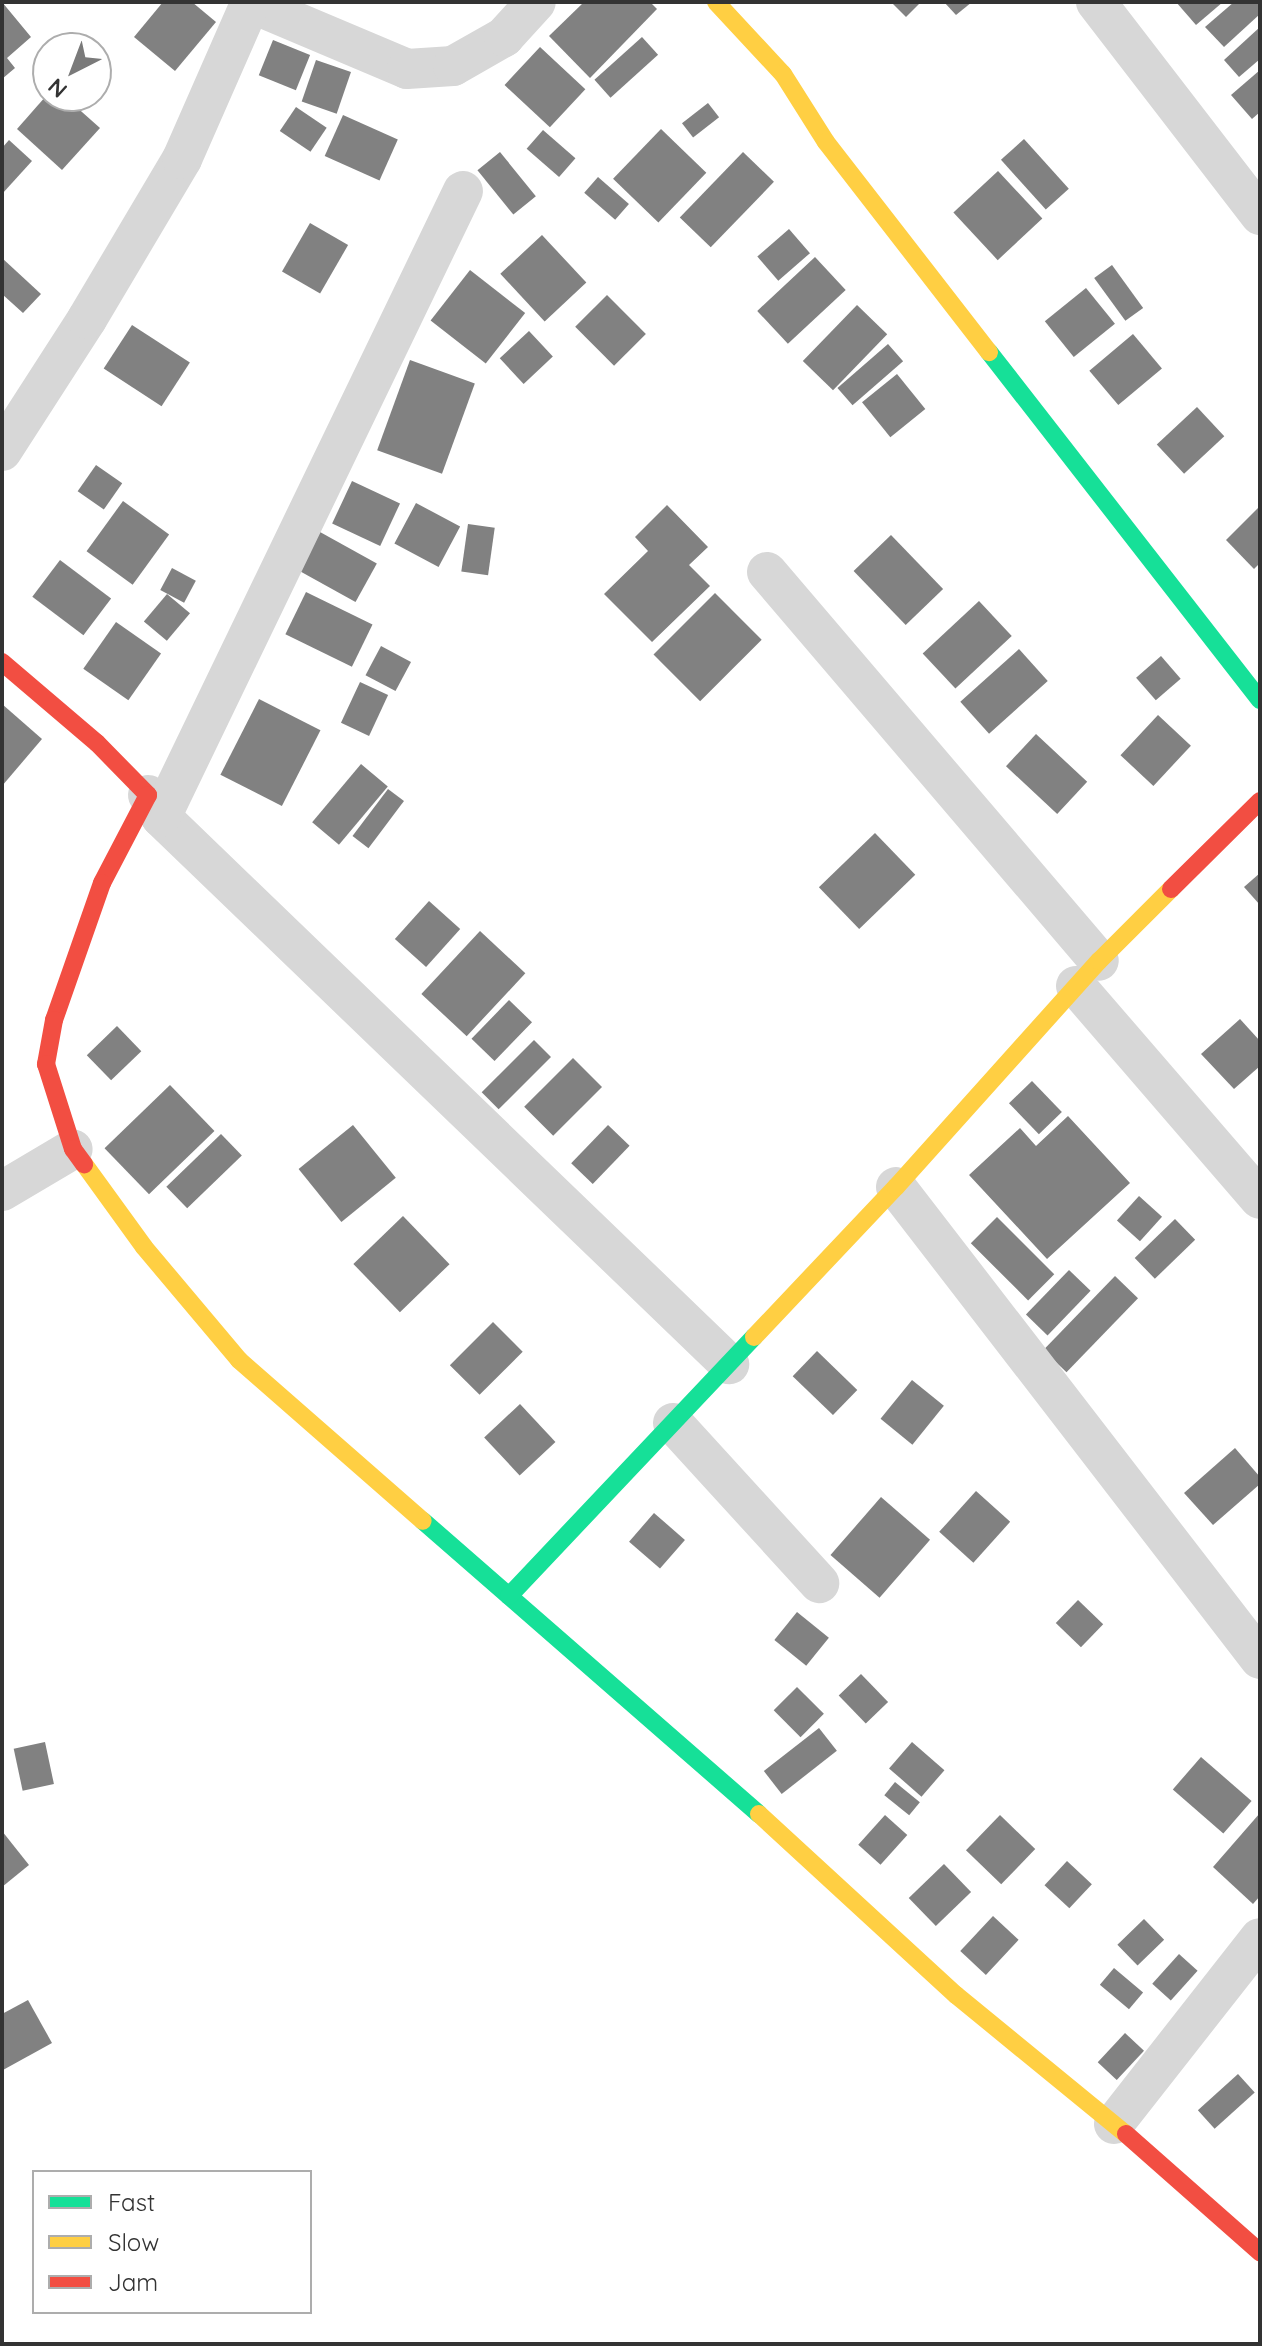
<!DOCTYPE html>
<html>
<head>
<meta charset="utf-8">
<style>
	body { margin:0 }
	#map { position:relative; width:1262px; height:2346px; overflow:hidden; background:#fff; font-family:Quicksand,sans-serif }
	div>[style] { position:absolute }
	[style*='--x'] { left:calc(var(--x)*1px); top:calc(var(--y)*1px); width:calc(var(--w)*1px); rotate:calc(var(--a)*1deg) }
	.building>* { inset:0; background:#818181; transform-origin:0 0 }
	.street>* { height:40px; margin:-20px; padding:0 20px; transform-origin:20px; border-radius:20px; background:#d7d7d7 }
	.fast>* { height:18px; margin:-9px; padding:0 9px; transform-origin:9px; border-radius:9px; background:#16e098 }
	.slow>* { height:18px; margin:-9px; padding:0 9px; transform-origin:9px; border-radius:9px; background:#ffcf43 }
	.jam>* { height:18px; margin:-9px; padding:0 9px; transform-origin:9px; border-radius:9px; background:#f24e42 }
	span { translate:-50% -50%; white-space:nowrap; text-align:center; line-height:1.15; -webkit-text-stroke:8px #fff; paint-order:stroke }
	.frame { position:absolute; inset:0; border:4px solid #333; pointer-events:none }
	.legend { position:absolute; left:32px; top:2170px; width:280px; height:144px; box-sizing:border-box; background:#fff; border:2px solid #adadad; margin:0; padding:10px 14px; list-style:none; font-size:24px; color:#333 }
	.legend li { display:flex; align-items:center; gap:16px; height:40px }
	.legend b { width:40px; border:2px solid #adadad }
	.north { position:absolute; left:32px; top:32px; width:80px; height:80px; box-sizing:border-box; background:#fff; border:2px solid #adadad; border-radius:50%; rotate:222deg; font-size:22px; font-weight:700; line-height:32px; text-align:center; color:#333 }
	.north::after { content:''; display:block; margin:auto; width:28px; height:36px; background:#7a7a7a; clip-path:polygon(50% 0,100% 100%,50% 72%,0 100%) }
</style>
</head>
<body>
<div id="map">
	<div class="building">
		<i style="clip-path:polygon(2px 2px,31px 37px,7px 58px,15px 68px,2px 79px)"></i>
		<i style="clip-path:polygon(163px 2px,192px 2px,216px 22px,175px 71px,134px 37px)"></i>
		<i style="clip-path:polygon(584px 2px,650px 2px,657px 9px,590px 78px,549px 36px)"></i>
		<i style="clip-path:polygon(891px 2px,921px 2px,906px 17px)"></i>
		<i style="clip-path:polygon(944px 2px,972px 2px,956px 15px)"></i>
		<i style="clip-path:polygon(1176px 2px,1223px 2px,1196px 25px)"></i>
		<i style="clip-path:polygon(1234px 2px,1260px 2px,1260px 14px,1224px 47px,1205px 27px)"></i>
		<i style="clip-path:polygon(1260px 27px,1260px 59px,1239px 77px,1224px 60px)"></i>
		<i style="left:642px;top:37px;width:24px;height:64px;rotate:48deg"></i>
		<i style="left:273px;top:40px;width:40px;height:38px;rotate:22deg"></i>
		<i style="left:540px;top:47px;width:62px;height:52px;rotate:43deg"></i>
		<i style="left:316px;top:60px;width:37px;height:44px;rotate:19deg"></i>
		<i style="clip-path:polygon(1260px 70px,1260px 112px,1252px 119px,1231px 95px)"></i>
		<i style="clip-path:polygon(46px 96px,64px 96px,100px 128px,62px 170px,17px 129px)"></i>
		<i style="left:708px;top:103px;width:18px;height:33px;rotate:52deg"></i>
		<i style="left:296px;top:107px;width:37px;height:29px;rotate:34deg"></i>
		<i style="left:343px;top:115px;width:60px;height:45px;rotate:24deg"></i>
		<i style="left:661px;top:129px;width:63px;height:69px;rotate:44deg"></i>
		<i style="left:543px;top:130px;width:43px;height:25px;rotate:41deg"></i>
		<i style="left:1024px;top:139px;width:67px;height:31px;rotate:48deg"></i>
		<i style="clip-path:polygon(9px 140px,32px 161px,2px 194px,2px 148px)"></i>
		<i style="left:500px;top:152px;width:57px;height:29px;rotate:51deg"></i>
		<i style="left:743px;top:152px;width:43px;height:91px;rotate:44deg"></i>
		<i style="left:998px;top:171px;width:65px;height:61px;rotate:47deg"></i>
		<i style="left:598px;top:177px;width:41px;height:21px;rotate:41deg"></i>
		<i style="left:310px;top:223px;width:44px;height:56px;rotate:30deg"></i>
		<i style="left:789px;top:229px;width:32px;height:42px;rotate:49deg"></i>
		<i style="left:542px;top:235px;width:65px;height:57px;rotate:47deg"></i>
		<i style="left:815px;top:257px;width:45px;height:79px;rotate:47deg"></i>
		<i style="clip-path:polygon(2px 258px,41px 294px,23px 313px,2px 294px)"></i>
		<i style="left:1112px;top:265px;width:53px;height:22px;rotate:54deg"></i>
		<i style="left:470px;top:270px;width:70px;height:64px;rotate:38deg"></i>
		<i style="left:1086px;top:288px;width:46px;height:53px;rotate:51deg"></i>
		<i style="left:607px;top:295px;width:55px;height:45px;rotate:45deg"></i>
		<i style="left:857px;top:305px;width:42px;height:78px;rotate:44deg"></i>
		<i style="left:132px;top:325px;width:69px;height:52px;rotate:33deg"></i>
		<i style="left:529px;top:331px;width:35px;height:40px;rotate:47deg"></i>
		<i style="left:1133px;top:334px;width:45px;height:57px;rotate:50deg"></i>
		<i style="left:888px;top:344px;width:23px;height:67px;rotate:49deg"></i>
		<i style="left:410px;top:360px;width:69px;height:96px;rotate:20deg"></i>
		<i style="left:897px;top:374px;width:45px;height:45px;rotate:51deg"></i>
		<i style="left:1197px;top:407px;width:40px;height:55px;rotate:47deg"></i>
		<i style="left:96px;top:465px;width:32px;height:32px;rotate:35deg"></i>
		<i style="left:352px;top:481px;width:53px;height:47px;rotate:25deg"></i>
		<i style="left:123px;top:501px;width:57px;height:62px;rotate:36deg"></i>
		<i style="left:416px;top:503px;width:50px;height:46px;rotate:28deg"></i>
		<i style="clip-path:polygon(667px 505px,708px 547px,689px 565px,710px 586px,652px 642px,604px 594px,648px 551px,635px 537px)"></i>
		<i style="clip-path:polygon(1260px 506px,1260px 563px,1254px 569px,1226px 540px)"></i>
		<i style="left:468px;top:524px;width:27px;height:48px;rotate:8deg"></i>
		<i style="left:320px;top:532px;width:65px;height:44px;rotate:29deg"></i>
		<i style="left:891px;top:535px;width:75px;height:52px;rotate:46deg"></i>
		<i style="left:60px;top:560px;width:64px;height:46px;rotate:37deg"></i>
		<i style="left:172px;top:568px;width:27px;height:25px;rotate:28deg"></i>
		<i style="left:306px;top:592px;width:74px;height:47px;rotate:26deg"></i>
		<i style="left:715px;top:593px;width:66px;height:87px;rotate:45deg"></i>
		<i style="left:167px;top:594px;width:30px;height:36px;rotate:40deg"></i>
		<i style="left:979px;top:601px;width:48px;height:77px;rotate:47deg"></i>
		<i style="left:116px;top:622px;width:55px;height:57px;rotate:35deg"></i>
		<i style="left:381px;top:646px;width:34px;height:33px;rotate:28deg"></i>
		<i style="left:1019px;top:649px;width:43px;height:79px;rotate:48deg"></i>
		<i style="left:1161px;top:656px;width:30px;height:33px;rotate:49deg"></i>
		<i style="left:360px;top:682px;width:31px;height:45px;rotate:25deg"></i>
		<i style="left:259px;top:699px;width:69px;height:85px;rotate:27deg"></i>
		<i style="clip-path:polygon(2px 704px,42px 739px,2px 786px)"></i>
		<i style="left:1158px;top:715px;width:45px;height:55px;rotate:43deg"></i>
		<i style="left:1036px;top:734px;width:70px;height:44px;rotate:43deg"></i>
		<i style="left:361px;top:764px;width:35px;height:76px;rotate:40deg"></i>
		<i style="left:388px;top:789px;width:20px;height:59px;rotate:37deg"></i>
		<i style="left:875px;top:833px;width:58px;height:78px;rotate:46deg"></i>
		<i style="clip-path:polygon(1260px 873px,1260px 905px,1244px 887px)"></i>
		<i style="left:429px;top:901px;width:42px;height:51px;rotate:42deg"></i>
		<i style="left:480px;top:931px;width:62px;height:86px;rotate:43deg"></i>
		<i style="left:509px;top:1000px;width:32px;height:54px;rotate:44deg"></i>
		<i style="clip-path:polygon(1240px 1019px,1260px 1041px,1260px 1066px,1234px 1089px,1201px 1054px)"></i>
		<i style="left:117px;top:1026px;width:35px;height:42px;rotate:46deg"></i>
		<i style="left:534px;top:1040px;width:24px;height:74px;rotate:45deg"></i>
		<i style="left:573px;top:1058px;width:41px;height:69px;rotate:45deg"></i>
		<i style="left:1032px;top:1081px;width:43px;height:32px;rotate:46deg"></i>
		<i style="left:170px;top:1085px;width:64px;height:91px;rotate:46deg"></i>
		<i style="clip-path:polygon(1068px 1116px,1130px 1183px,1047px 1259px,969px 1175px,1020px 1128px,1036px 1146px)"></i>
		<i style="left:353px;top:1125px;width:68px;height:70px;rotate:51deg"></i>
		<i style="left:608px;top:1125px;width:30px;height:53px;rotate:44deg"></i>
		<i style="left:221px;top:1134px;width:30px;height:76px;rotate:46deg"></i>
		<i style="left:1139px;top:1196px;width:31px;height:33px;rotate:42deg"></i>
		<i style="left:403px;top:1216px;width:67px;height:69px;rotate:46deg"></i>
		<i style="left:997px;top:1217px;width:81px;height:37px;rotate:45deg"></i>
		<i style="left:1175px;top:1219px;width:29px;height:56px;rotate:46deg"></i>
		<i style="left:1069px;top:1270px;width:30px;height:62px;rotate:44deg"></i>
		<i style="left:1115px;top:1276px;width:32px;height:103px;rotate:44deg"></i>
		<i style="left:493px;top:1322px;width:42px;height:61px;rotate:45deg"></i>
		<i style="left:817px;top:1351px;width:56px;height:35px;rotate:44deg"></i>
		<i style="left:912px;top:1380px;width:41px;height:50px;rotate:39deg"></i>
		<i style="left:520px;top:1404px;width:52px;height:49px;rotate:47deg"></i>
		<i style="clip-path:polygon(1235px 1448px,1260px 1477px,1260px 1484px,1213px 1525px,1184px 1493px)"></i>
		<i style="left:976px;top:1491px;width:46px;height:55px;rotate:42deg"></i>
		<i style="left:881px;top:1497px;width:65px;height:77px;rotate:41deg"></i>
		<i style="left:654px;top:1513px;width:41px;height:38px;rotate:41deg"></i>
		<i style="left:1078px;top:1600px;width:35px;height:32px;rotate:44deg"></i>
		<i style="left:797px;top:1612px;width:41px;height:36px;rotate:39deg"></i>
		<i style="left:861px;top:1674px;width:39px;height:31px;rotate:46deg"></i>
		<i style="left:797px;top:1687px;width:38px;height:33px;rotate:45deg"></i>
		<i style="left:819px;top:1728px;width:29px;height:70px;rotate:52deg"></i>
		<i style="left:45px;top:1742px;width:43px;height:32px;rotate:78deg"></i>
		<i style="left:912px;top:1742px;width:43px;height:35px;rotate:41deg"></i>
		<i style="left:1201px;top:1757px;width:67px;height:43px;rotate:41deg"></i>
		<i style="left:895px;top:1782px;width:32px;height:17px;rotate:39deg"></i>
		<i style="clip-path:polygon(1260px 1813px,1260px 1896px,1253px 1904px,1213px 1867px)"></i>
		<i style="left:885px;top:1815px;width:30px;height:40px;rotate:42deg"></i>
		<i style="left:1000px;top:1815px;width:49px;height:49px;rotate:44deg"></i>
		<i style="clip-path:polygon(2px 1831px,29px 1865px,2px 1887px)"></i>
		<i style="left:1067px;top:1861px;width:34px;height:33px;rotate:43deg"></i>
		<i style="left:944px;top:1864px;width:39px;height:49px;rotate:46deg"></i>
		<i style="left:993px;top:1916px;width:35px;height:48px;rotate:43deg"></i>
		<i style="left:1144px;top:1919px;width:29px;height:37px;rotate:46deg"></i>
		<i style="left:1179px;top:1954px;width:25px;height:40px;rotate:42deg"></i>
		<i style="left:1114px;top:1968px;width:38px;height:22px;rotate:40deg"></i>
		<i style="clip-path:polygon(28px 2000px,52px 2043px,3px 2070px,2px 2014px)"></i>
		<i style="left:1125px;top:2033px;width:26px;height:40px;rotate:43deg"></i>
		<i style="left:1238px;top:2074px;width:25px;height:54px;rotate:48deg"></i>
	</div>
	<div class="street">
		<i style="--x:1096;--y:2;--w:269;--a:52.4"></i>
		<i style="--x:251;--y:3;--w:169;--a:22.9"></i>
		<i style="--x:407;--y:69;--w:46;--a:-3.7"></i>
		<i style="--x:453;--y:66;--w:59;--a:-29.6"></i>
		<i style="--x:504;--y:37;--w:47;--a:-47.6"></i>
		<i style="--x:2;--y:451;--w:157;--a:-57.2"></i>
		<i style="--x:87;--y:319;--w:186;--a:-59.3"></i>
		<i style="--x:182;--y:159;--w:171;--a:-66.3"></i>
		<i style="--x:767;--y:572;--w:511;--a:49.52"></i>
		<i style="--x:148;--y:795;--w:26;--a:59"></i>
		<i style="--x:161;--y:817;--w:789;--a:43.92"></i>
		<i style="--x:161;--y:817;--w:695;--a:-64.25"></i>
		<i style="--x:1076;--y:986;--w:281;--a:49.2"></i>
		<i style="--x:896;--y:1187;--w:596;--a:52.36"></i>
		<i style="--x:2;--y:1191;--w:82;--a:-30.6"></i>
		<i style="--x:673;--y:1423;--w:217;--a:47.6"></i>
		<i style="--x:1114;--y:2124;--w:236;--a:-51.9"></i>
	</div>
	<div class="fast">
		<i style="--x:989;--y:352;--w:441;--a:52.1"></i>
		<i style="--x:423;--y:1521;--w:446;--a:41.1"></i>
		<i style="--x:509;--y:1596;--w:357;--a:-46.6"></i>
	</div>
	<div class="slow">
		<i style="--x:716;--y:2;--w:98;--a:47.1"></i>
		<i style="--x:783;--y:74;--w:80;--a:57.7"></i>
		<i style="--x:826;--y:142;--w:266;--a:52.2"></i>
		<i style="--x:84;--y:1164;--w:102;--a:54.1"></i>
		<i style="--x:144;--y:1247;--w:148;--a:49.9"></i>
		<i style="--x:239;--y:1360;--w:244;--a:41.2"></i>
		<i style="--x:754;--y:1337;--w:207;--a:-46.6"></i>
		<i style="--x:896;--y:1187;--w:304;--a:-48.1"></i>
		<i style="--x:1099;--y:961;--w:102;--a:-45"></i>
		<i style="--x:759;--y:1814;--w:268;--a:42.6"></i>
		<i style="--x:956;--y:1995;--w:220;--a:39.3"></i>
	</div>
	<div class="jam">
		<i style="--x:2;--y:662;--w:125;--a:40.5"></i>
		<i style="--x:97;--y:743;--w:73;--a:45.6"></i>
		<i style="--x:148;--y:795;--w:99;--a:117.6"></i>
		<i style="--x:102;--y:883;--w:145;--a:109.3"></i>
		<i style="--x:54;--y:1020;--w:45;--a:100.3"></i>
		<i style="--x:46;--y:1064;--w:89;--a:72.4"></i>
		<i style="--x:73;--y:1149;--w:19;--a:54"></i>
		<i style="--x:1171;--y:889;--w:125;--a:-44.7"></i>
		<i style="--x:1126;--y:2134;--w:179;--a:41.4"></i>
	</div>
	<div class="frame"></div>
	<ul class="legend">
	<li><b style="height:10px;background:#16e098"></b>Fast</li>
	<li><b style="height:10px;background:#ffcf43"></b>Slow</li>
	<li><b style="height:10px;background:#f24e42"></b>Jam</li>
	</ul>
	<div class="north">N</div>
</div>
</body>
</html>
